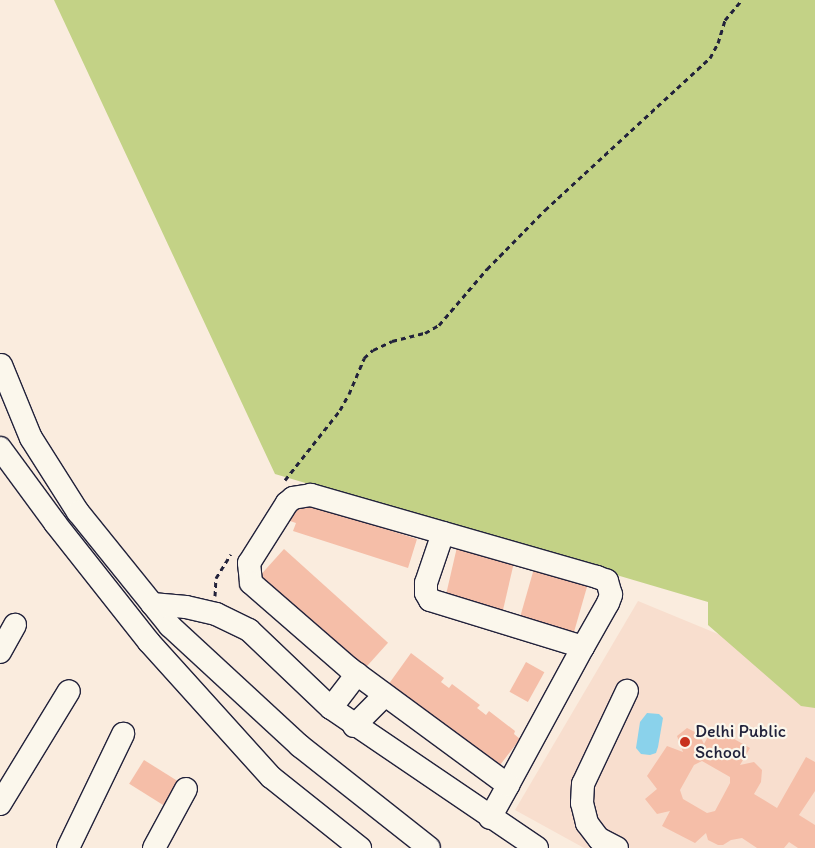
<!DOCTYPE html>
<html>
<head>
<meta charset="utf-8">
<style>
	body { margin:0 }
	#map { position:relative; width:815px; height:848px; overflow:hidden; background:#faecde; font-family:Itim,sans-serif }
	div>[style] { position:absolute }
	[style*='--x'] { left:calc(var(--x)*1px); top:calc(var(--y)*1px); width:calc(var(--w)*1px); rotate:calc(var(--a)*1deg) }
	.built>* { inset:0; background:#f8dece }
	.green>* { inset:0; background:#c3d286 }
	.water>* { inset:0; background:#8ad2eb }
	.building>* { inset:0; background:#f5bea8; transform-origin:0 0 }
	.path>* { height:3px; margin-top:-1.5px; transform-origin:0; background:repeating-linear-gradient(90deg,#22223b 0 5px,transparent 0 9px) }
	.roads { filter:drop-shadow(1px 0 #22223b) drop-shadow(-1px 0 #22223b) drop-shadow(0 1px #22223b) drop-shadow(0 -1px #22223b) }
	.minor>* { height:22px; margin:-11px; padding:0 11px; transform-origin:11px; border-radius:11px; background:#fbf7ec }
	.dots>* { width:14px; height:14px; translate:-50% -50%; box-sizing:border-box; border:2px solid #fbf7ec; border-radius:50% }
	span { translate:-50% -50%; white-space:nowrap; text-align:center; line-height:1.15; -webkit-text-stroke:4.5px #fbf7ec; paint-order:stroke }
	.poi-label { font-size:18px; color:#22223b }
	.left { translate:0 -50%; text-align:left }
</style>
</head>
<body>
<div id="map">
	<div class="built">
		<i style="clip-path:polygon(638px 601px,815px 674px,815px 848px,584px 848px,515px 810px)"></i>
	</div>
	<div class="green">
		<i style="clip-path:polygon(54px 0,815px 0,815px 708px,801px 706px,708px 625px,708px 602px,275px 474px)"></i>
	</div>
	<div class="water">
		<i style="clip-path:polygon(647px 713px,659px 714px,663px 718px,658px 747px,656px 753px,650px 755px,641px 754px,636px 748px,640px 722px)"></i>
	</div>
	<div class="building">
		<i style="clip-path:polygon(301px 502px,417px 539px,408px 568px,293px 531px,296px 523px,287px 520px)"></i>
		<i style="left:457px;top:547px;width:59px;height:51px;rotate:13deg"></i>
		<i style="left:284px;top:549px;width:140px;height:37px;rotate:42deg"></i>
		<i style="left:535px;top:565px;width:56px;height:54px;rotate:16deg"></i>
		<i style="clip-path:polygon(411px 653px,444px 678px,441px 682px,449px 688px,452px 684px,480px 705px,477px 708px,486px 715px,489px 711px,515px 731px,514px 734px,520px 739px,497px 769px,388px 685px)"></i>
		<i style="left:526px;top:662px;width:21px;height:34px;rotate:29deg"></i>
		<i style="clip-path:polygon(evenodd,713px 727px,750px 748px,740px 765px,754px 762px,762px 770px,761px 782px,754px 794px,777px 808px,806px 757px,815px 762px,815px 791px,799px 815px,815px 825px,815px 848px,798px 848px,789px 842px,784px 848px,757px 848px,742px 838px,731px 840px,723px 845px,718px 845px,708px 840px,706px 833px,695px 843px,662px 826px,670px 811px,657px 814px,645px 799px,657px 789px,647px 776px,667px 746px,683px 752px,677px 736px,687px 728px,699px 734px,704px 744px,713px 727px,702px 761px,730px 777px,730px 783px,715px 811px,707px 813px,683px 799px,680px 790px,694px 765px,702px 761px)"></i>
		<i style="left:144px;top:760px;width:41px;height:28px;rotate:32deg"></i>
	</div>
	<div class="path">
		<i style="--x:285;--y:480;--w:89;--a:-51.8"></i>
		<i style="--x:340;--y:410;--w:18;--a:-61"></i>
		<i style="--x:349;--y:394;--w:39;--a:-67"></i>
		<i style="--x:364;--y:358;--w:12;--a:-42"></i>
		<i style="--x:373;--y:350;--w:21;--a:-25"></i>
		<i style="--x:392;--y:341;--w:34;--a:-14"></i>
		<i style="--x:425;--y:333;--w:16;--a:-30"></i>
		<i style="--x:439;--y:325;--w:74;--a:-49.4"></i>
		<i style="--x:487;--y:269;--w:83;--a:-45.5"></i>
		<i style="--x:545;--y:210;--w:224;--a:-42.7"></i>
		<i style="--x:710;--y:58;--w:17;--a:-62"></i>
		<i style="--x:718;--y:43;--w:24;--a:-73"></i>
		<i style="--x:725;--y:20;--w:26;--a:-50"></i>
		<i style="--x:215;--y:596;--w:18;--a:-87"></i>
		<i style="--x:216;--y:578;--w:28;--a:-58"></i>
	</div>
	<div class="roads">
		<div class="minor">
			<i style="--x:1;--y:365;--w:79;--a:67.7"></i>
			<i style="--x:31;--y:438;--w:88;--a:57.6"></i>
			<i style="--x:78;--y:512;--w:146;--a:51.1"></i>
			<i style="--x:170;--y:626;--w:177;--a:42.7"></i>
			<i style="--x:300;--y:746;--w:164;--a:38.3"></i>
			<i style="--x:0;--y:448;--w:93;--a:53.7"></i>
			<i style="--x:55;--y:523;--w:152;--a:51.7"></i>
			<i style="--x:149;--y:642;--w:182;--a:47.9"></i>
			<i style="--x:271;--y:777;--w:114;--a:38.6"></i>
			<i style="--x:443;--y:533;--w:53;--a:108.8"></i>
			<i style="--x:426;--y:583;--w:10;--a:90"></i>
			<i style="--x:426;--y:593;--w:8;--a:60"></i>
			<i style="--x:430;--y:600;--w:160;--a:17.1"></i>
			<i style="--x:152;--y:604;--w:34;--a:5"></i>
			<i style="--x:186;--y:607;--w:31;--a:13"></i>
			<i style="--x:216;--y:614;--w:37;--a:26"></i>
			<i style="--x:249;--y:630;--w:113;--a:43.6"></i>
			<i style="--x:331;--y:708;--w:249;--a:34.2"></i>
			<i style="--x:0;--y:652;--w:31;--a:-61"></i>
			<i style="--x:331;--y:708;--w:43;--a:-52.6"></i>
			<i style="--x:354;--y:726;--w:42;--a:-45"></i>
			<i style="--x:0;--y:804;--w:132;--a:-58.6"></i>
			<i style="--x:490;--y:818;--w:38;--a:-61"></i>
			<i style="--x:508;--y:785;--w:157;--a:-61.5"></i>
			<i style="--x:583;--y:647;--w:51;--a:-60.4"></i>
			<i style="--x:608;--y:603;--w:9;--a:-69"></i>
			<i style="--x:611;--y:595;--w:15;--a:-106"></i>
			<i style="--x:607;--y:581;--w:11;--a:-158"></i>
			<i style="--x:597;--y:577;--w:298;--a:-164"></i>
			<i style="--x:311;--y:495;--w:18;--a:171"></i>
			<i style="--x:293;--y:498;--w:8;--a:140"></i>
			<i style="--x:287;--y:503;--w:71;--a:122.3"></i>
			<i style="--x:249;--y:563;--w:20;--a:84"></i>
			<i style="--x:251;--y:583;--w:131;--a:41"></i>
			<i style="--x:350;--y:669;--w:196;--a:36.3"></i>
			<i style="--x:68;--y:848;--w:127;--a:-64.2"></i>
			<i style="--x:154;--y:848;--w:67;--a:-61.5"></i>
			<i style="--x:617;--y:848;--w:20;--a:-153"></i>
			<i style="--x:599;--y:839;--w:20;--a:-127"></i>
			<i style="--x:587;--y:823;--w:21;--a:-104"></i>
			<i style="--x:582;--y:803;--w:19;--a:-87"></i>
			<i style="--x:583;--y:784;--w:103;--a:-64.7"></i>
		</div>
	</div>
	<div class="dots">
		<i style="left:685px;top:742px;background:#c8321e"></i>
	</div>
	<div class="poi-label">
		<span class="left" style="left:695px;top:742px">Delhi Public<br>School</span>
	</div>
</div>
</body>
</html>
